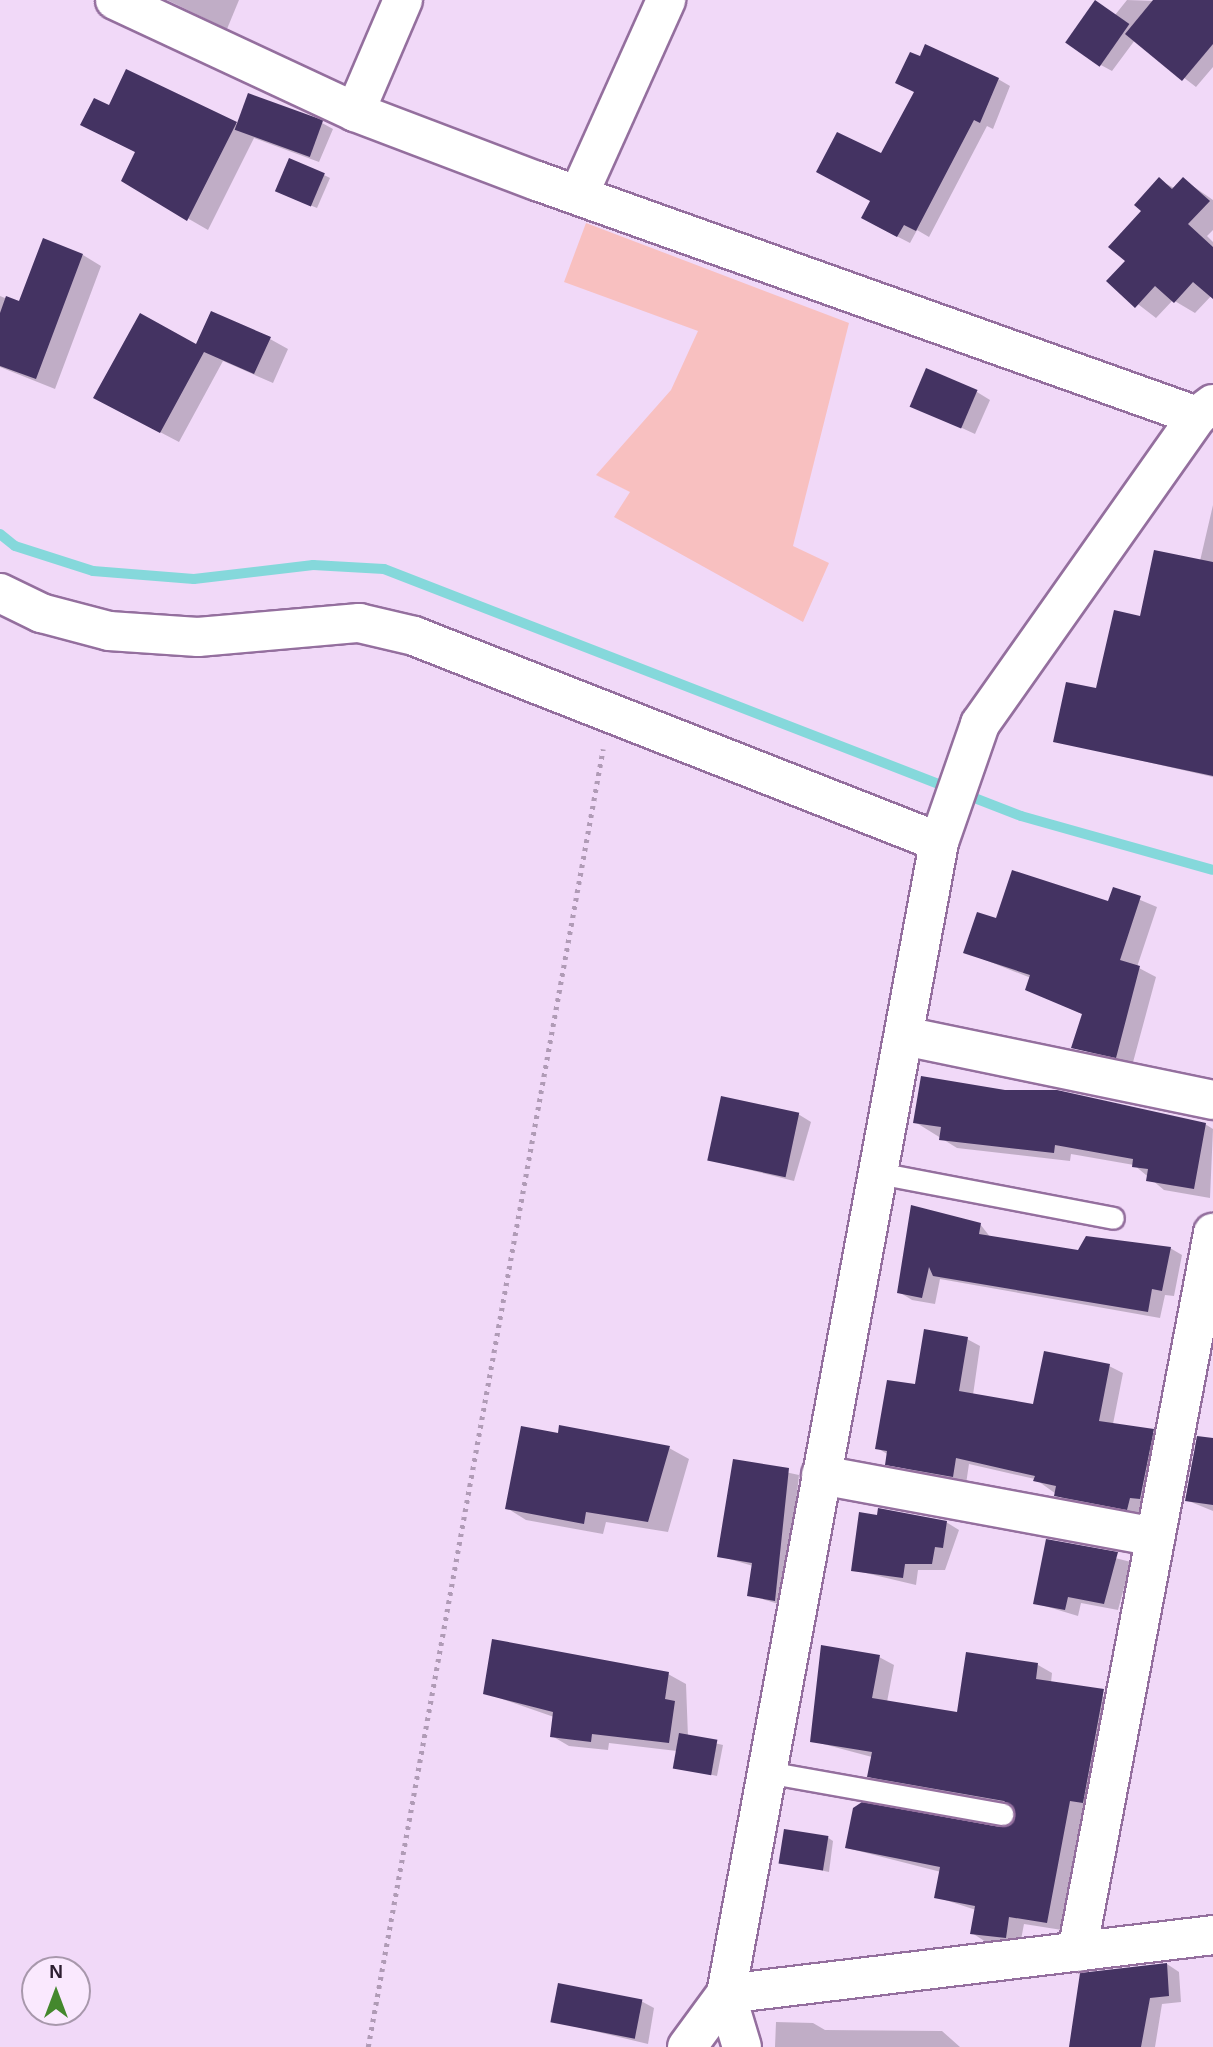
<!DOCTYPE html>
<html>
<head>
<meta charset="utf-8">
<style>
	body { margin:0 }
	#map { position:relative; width:1213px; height:2047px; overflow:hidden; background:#f1d9f8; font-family:Arial,sans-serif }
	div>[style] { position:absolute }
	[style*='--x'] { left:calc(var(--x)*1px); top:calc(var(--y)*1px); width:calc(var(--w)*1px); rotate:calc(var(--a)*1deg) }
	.green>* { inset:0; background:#f8c0c0 }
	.shadow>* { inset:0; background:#0003 }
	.stream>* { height:10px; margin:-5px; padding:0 5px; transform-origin:5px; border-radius:5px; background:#85d8db }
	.building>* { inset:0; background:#443362; transform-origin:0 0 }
	.path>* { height:4.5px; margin-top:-2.25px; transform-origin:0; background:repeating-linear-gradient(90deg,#b09bb6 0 3.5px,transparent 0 8.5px) }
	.roads { filter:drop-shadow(2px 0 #946f9e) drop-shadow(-2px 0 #946f9e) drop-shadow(0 2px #946f9e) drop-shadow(0 -2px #946f9e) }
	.lane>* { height:21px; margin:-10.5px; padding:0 10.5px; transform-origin:10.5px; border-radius:10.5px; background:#fff }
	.street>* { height:38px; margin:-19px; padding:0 19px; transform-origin:19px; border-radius:19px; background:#fff }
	span { translate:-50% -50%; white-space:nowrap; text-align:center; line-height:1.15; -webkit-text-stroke:7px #fae9fe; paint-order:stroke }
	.north { position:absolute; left:21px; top:1956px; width:70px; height:70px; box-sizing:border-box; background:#fae9fe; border:2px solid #a898ac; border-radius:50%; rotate:0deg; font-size:19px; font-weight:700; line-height:28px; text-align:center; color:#2d1e31 }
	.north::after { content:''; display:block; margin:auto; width:24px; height:32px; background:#44882d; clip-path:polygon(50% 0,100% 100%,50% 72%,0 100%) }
</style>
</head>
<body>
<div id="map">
	<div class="green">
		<i style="clip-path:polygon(586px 223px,849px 323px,793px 546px,829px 563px,803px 622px,614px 517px,630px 492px,596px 475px,671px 390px,698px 331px,564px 282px)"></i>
	</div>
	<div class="shadow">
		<i style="clip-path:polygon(167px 0,239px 0,227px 29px)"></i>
		<i style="clip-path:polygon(1127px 0,1213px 3px,1213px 67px,1196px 87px,1135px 40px,1112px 71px,1099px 64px,1115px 15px)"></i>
		<i style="clip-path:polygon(127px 72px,239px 125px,322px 123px,333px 129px,319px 162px,254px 138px,208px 230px,123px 181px,137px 153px,83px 125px,109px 108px)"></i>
		<i style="clip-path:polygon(998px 79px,1010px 86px,993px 129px,987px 126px,929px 237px,917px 230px,910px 243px,875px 225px,872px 200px,882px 156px,916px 93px)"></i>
		<i style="clip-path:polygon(324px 175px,330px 178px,317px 208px,283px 194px)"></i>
		<i style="clip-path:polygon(1159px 180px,1174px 188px,1184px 180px,1213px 200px,1213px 230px,1207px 236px,1213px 242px,1213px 294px,1195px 313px,1173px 300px,1156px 318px,1108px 281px,1127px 261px)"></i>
		<i style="clip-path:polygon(83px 255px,101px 266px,55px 389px,0 367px,0 296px,20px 304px)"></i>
		<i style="clip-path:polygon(270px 339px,288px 349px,273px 383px,223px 361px,179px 442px,114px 408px,197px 346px)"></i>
		<i style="clip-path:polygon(977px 392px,990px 400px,975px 434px,912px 405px)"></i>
		<i style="clip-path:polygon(1213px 505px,1213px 777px,1055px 741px,1097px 690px,1141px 618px,1200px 561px)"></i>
		<i style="clip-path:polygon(1114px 889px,1157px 907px,1137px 967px,1156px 977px,1132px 1066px,1073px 1047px,1084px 1015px,1027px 989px,1031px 978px,965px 952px,998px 920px,1109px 903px)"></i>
		<i style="clip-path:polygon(798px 1114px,811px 1122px,794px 1181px,710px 1160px)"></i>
		<i style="clip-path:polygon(915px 1122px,1205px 1124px,1213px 1129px,1210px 1198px,1164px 1190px,1134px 1165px,1071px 1154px,1070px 1161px,957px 1148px)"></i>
		<i style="clip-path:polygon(913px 1207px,980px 1224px,991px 1238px,1079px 1252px,1170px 1248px,1182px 1255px,1174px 1296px,1165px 1295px,1160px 1318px,940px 1279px,935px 1304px,912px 1300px,899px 1292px)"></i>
		<i style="clip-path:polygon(967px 1339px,980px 1346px,973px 1395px,1035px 1406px,1109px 1366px,1123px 1373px,1113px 1424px,1166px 1438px,1140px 1516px,1069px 1503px,1035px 1479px,969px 1464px,966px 1484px,887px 1464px,889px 1455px,877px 1448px,916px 1387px)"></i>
		<i style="clip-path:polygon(559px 1435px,669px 1448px,689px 1459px,668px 1532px,606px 1522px,603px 1534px,526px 1520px,507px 1508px)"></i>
		<i style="clip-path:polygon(1213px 1441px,1213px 1511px,1186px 1500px)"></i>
		<i style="clip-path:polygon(734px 1461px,799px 1475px,785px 1606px,749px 1595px,753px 1566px,719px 1556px)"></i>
		<i style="clip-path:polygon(946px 1522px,959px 1530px,945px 1570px,918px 1570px,916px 1585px,853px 1570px)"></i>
		<i style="clip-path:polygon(1047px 1541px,1131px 1562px,1118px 1610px,1081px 1603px,1078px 1616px,1035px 1603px)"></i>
		<i style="clip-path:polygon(879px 1657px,894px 1665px,887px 1702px,958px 1714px,1038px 1665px,1052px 1673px,1051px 1683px,1118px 1700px,1062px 1930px,1024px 1924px,1020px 1945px,986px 1942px,972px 1933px,976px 1910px,936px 1897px,941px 1872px,847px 1848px,1014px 1823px,1016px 1808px,883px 1784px,869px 1776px,872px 1757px,812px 1741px)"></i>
		<i style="clip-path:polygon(668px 1674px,686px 1684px,688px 1737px,723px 1745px,717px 1776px,675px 1767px,677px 1751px,609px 1743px,608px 1750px,569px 1746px,552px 1736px,554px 1717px,485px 1693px)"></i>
		<i style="clip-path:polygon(827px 1837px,833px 1841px,829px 1872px,780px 1862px)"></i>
		<i style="clip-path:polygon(1167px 1964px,1179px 1972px,1181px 2002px,1162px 2004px,1155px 2047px,1070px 2047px)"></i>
		<i style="clip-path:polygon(641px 2001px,654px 2008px,648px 2044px,552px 2021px)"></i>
		<i style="clip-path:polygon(776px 2022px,813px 2023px,825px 2030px,942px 2031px,960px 2047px,775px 2047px)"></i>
	</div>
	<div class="stream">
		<i style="--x:0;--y:534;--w:19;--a:39"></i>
		<i style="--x:15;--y:546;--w:82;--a:17.8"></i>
		<i style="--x:93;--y:571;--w:101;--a:4.5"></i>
		<i style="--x:194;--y:579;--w:120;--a:-6.7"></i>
		<i style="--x:313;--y:565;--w:71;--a:3.2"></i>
		<i style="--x:384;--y:569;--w:683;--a:21.19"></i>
		<i style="--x:1021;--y:816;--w:199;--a:15.7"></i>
	</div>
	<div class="building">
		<i style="left:1095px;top:0;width:42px;height:52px;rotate:35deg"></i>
		<i style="clip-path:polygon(1153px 0,1213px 0,1213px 44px,1182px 81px,1125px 34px)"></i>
		<i style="clip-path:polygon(925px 44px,999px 78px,980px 123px,974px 120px,916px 231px,904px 225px,897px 237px,861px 218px,870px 201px,816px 172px,837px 132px,881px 153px,914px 92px,895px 83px,910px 52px,920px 56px)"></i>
		<i style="clip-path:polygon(126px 69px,237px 122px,187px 221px,121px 181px,135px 152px,80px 125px,94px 98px,109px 105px)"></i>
		<i style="left:248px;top:93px;width:80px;height:39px;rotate:20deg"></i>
		<i style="left:289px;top:158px;width:39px;height:36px;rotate:23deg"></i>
		<i style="clip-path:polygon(1159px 177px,1172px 189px,1183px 177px,1210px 201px,1188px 224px,1213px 247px,1213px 299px,1193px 282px,1174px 303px,1155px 286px,1135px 308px,1106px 281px,1125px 261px,1108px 247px,1141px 211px,1134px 205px)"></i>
		<i style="clip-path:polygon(43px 238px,83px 254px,36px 379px,0 366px,0 313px,6px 296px,19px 301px)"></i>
		<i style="clip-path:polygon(211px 311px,271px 337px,254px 374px,204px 352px,160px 433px,93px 398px,140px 313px,196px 344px)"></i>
		<i style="left:926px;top:368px;width:56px;height:42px;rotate:23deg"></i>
		<i style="clip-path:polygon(1154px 550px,1213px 562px,1213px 776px,1053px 742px,1066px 682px,1096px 688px,1114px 610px,1140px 616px)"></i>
		<i style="clip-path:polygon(1012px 870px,1108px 901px,1113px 887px,1141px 896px,1120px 960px,1140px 966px,1116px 1058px,1071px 1048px,1082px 1014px,1025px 990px,1030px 975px,963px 953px,977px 912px,996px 918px)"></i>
		<i style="clip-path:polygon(921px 1076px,1005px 1090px,1057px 1090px,1206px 1123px,1194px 1189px,1146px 1181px,1148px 1169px,1132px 1167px,1133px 1159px,1055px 1145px,1054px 1153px,939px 1140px,941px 1127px,913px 1123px)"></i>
		<i style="left:721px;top:1096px;width:80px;height:66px;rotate:12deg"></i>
		<i style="clip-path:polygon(911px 1205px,981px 1223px,979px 1234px,1078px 1250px,1086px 1236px,1171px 1247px,1162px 1291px,1152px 1289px,1148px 1312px,933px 1276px,929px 1267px,922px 1298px,897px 1293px)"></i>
		<i style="clip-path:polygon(924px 1329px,968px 1337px,959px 1391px,1033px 1404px,1044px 1351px,1110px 1364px,1099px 1421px,1154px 1429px,1140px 1499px,1130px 1498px,1127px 1510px,1054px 1496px,1056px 1486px,1033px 1481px,1035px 1476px,956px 1458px,953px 1477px,885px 1465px,887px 1451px,875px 1449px,887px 1380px,915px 1384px)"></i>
		<i style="clip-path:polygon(559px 1425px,670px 1446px,648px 1522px,586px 1512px,584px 1524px,505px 1509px,521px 1426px,558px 1433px)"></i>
		<i style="clip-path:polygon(1197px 1436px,1213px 1438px,1213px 1505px,1185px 1501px)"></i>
		<i style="clip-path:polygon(733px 1459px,789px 1468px,775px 1601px,747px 1596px,752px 1563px,717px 1557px)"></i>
		<i style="clip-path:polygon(878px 1508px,947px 1521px,943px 1548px,935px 1547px,932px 1564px,905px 1564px,903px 1578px,851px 1571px,859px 1512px,877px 1515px)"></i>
		<i style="clip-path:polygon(1046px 1539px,1118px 1552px,1104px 1604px,1068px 1597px,1065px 1610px,1033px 1604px)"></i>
		<i style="clip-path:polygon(492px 1639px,669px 1672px,665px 1699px,675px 1701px,669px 1743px,592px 1734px,591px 1742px,550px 1737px,553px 1712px,483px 1694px)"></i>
		<i style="clip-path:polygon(821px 1645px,880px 1655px,872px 1698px,957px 1712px,966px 1652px,1038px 1663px,1036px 1679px,1104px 1689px,1083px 1803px,1070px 1801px,1047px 1923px,1009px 1917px,1006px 1938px,970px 1934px,975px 1906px,934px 1898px,940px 1867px,845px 1848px,853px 1808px,862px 1802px,1000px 1827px,1012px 1823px,1014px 1810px,1004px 1801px,867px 1777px,872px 1752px,810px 1742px)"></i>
		<i style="left:679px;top:1733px;width:39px;height:36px;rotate:10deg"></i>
		<i style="left:784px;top:1829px;width:45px;height:35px;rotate:9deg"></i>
		<i style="clip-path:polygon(1167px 1963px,1169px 1996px,1150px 1998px,1141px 2047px,1069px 2047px,1080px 1973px)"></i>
		<i style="left:558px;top:1983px;width:86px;height:40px;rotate:11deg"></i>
	</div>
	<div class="path">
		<i style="--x:368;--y:2047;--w:1319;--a:-79.74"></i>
	</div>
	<div class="roads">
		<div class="lane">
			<i style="--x:878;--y:1173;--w:239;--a:10.8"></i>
			<i style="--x:772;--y:1773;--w:234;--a:10.1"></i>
		</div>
		<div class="street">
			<i style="--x:115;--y:0;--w:265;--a:25"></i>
			<i style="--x:355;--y:112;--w:195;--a:20.8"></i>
			<i style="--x:537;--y:181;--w:701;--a:19.6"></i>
			<i style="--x:355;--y:112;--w:122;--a:-66.8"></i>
			<i style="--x:579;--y:194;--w:213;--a:-65.8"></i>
			<i style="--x:0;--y:593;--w:46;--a:26"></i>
			<i style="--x:41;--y:613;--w:70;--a:14.8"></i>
			<i style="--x:109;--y:631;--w:89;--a:3.9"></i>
			<i style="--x:198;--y:637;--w:162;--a:-5"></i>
			<i style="--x:359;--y:623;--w:57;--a:13.3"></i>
			<i style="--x:414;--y:636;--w:564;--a:21.42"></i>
			<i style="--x:904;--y:1036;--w:316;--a:11.7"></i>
			<i style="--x:821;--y:1475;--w:340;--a:10.5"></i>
			<i style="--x:1077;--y:1952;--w:732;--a:-79.29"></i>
			<i style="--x:726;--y:1994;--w:491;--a:-6.9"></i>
			<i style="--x:726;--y:1994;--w:55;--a:73.2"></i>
			<i style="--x:687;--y:2047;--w:66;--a:-53.7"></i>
			<i style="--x:726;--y:1994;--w:1172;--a:-79.52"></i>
			<i style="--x:939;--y:842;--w:125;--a:-70.8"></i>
			<i style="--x:980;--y:724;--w:377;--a:-54.8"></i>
			<i style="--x:1197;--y:416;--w:20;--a:-37"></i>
		</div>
	</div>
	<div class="north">N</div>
</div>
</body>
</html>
